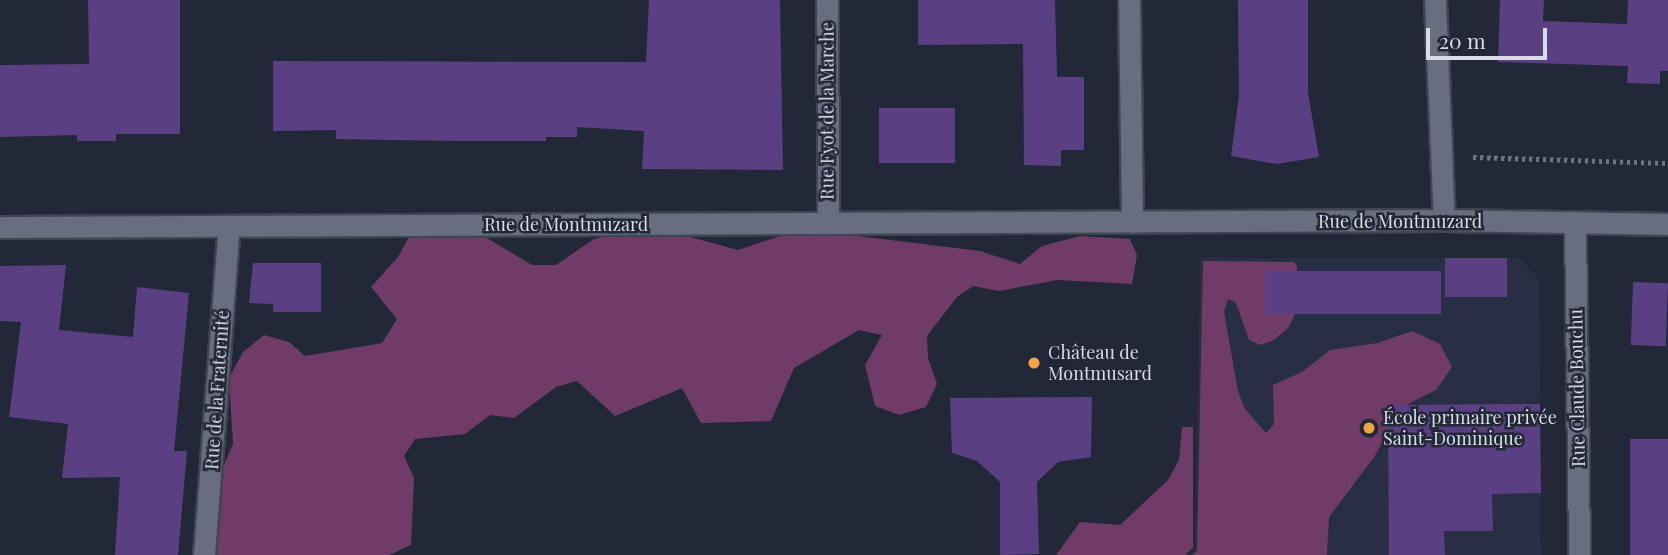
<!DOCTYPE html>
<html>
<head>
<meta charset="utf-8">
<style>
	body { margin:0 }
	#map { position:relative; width:1668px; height:555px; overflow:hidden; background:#222837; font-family:"Playfair Display",serif }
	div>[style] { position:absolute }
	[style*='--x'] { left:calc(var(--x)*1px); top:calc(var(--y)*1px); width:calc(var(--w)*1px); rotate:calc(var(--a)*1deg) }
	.built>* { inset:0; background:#282f44 }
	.green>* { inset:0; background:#6e3c66 }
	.building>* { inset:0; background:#5a4082; transform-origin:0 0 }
	.path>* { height:4.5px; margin-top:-2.25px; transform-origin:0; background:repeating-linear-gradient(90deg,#6f7481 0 3.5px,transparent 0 7px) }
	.roads { filter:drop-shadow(2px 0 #414552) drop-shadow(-2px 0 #414552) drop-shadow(0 2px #414552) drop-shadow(0 -2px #414552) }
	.minor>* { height:21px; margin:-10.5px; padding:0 10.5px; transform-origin:10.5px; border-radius:10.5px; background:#676e80 }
	.dots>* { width:19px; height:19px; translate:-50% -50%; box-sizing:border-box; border:4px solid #222837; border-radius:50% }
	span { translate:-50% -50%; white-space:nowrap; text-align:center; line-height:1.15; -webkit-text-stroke:5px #222837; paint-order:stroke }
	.street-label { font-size:18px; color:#d8dce6 }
	.poi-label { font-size:18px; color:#d8dce6 }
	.left { translate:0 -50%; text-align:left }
	.scale { position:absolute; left:1426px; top:28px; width:121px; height:32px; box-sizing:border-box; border:4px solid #d8dce6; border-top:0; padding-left:9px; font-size:21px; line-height:24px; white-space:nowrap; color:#d8dce6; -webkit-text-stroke:5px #222837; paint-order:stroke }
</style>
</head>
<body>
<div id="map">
	<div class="built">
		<i style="clip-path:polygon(1200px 258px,1519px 258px,1539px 279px,1541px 555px,1188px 555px,1195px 550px)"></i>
	</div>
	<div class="green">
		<i style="clip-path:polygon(465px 225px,532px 265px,556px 265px,594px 239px,635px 229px,683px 235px,738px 250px,801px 229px,980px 251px,1020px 264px,1042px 246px,1080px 236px,1130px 239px,1137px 255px,1132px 284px,1057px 280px,999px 291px,973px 286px,957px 297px,927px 336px,928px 358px,937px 384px,926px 407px,899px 415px,875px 406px,865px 365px,882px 335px,859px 330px,794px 368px,771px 421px,701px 423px,682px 388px,615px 416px,577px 381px,556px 387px,514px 418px,490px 415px,465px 434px,415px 439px,404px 456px,414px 478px,411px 545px,389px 555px,212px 555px,220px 474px,233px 444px,229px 378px,243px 352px,264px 335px,289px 342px,305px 356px,382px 343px,397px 319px,371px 287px,398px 257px,410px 235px)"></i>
		<i style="clip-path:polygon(1203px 261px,1294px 262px,1297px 267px,1297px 311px,1288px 328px,1274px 340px,1261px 345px,1249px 340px,1236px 303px,1228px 299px,1224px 312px,1238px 391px,1245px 409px,1266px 433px,1274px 424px,1273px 385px,1302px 372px,1330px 350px,1378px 343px,1412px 331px,1440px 344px,1452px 367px,1436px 390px,1404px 406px,1374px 457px,1329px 517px,1327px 555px,1192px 555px,1197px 551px)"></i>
		<i style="clip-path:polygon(1182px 427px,1193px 427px,1193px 548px,1185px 555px,1056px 555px,1080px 522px,1120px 525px,1168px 480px,1179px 460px)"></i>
	</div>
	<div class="building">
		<i style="clip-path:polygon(88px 0,180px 0,180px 134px,116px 134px,116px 141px,77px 141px,77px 135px,0 137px,0 65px,89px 64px)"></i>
		<i style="clip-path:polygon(649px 0,780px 0,783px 170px,642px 169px,644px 131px,577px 127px,577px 137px,546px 137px,546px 141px,455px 141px,336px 139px,336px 130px,273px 131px,273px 61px,646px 62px)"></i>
		<i style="clip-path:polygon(918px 0,1055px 0,1057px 77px,1084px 77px,1084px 150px,1061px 150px,1061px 166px,1024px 165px,1023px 44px,918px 45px)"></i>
		<i style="clip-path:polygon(1238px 0,1308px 0,1308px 93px,1319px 157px,1277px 164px,1231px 156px,1239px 96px)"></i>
		<i style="clip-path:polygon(1500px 0,1544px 0,1543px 21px,1627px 24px,1628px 0,1668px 0,1668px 71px,1660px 71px,1660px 84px,1627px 83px,1628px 66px,1498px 62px)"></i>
		<i style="left:879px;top:108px;width:76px;height:55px"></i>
		<i style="left:1507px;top:258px;width:39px;height:62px;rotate:90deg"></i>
		<i style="clip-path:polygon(253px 263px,321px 263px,321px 312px,273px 312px,273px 304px,249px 303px)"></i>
		<i style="clip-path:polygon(66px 265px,59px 330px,133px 337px,137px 287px,189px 293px,174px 451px,187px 451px,178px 555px,115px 555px,120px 477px,62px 478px,68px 424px,9px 417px,21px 322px,0 321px,0 266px)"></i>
		<i style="left:1265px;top:271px;width:176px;height:43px"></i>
		<i style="left:1633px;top:282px;width:35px;height:63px;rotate:2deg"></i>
		<i style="clip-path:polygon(1092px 397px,1091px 457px,1058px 462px,1037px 482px,1039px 554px,1000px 555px,1000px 482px,977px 461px,952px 453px,950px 398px)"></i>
		<i style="clip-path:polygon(1540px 404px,1541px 493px,1492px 494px,1493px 531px,1444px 531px,1445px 555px,1389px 555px,1388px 405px)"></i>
		<i style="left:1668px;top:439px;width:116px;height:38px;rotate:90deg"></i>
	</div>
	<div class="path">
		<i style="--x:1473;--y:157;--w:195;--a:1.8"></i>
	</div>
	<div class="roads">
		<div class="minor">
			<i style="--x:827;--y:0;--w:223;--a:89.7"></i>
			<i style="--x:1129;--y:0;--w:222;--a:89.2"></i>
			<i style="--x:1435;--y:0;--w:220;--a:87.7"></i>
			<i style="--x:1575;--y:222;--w:333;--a:89.3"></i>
			<i style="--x:0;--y:227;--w:1444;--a:-0.28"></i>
			<i style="--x:1444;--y:220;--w:224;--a:1"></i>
			<i style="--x:204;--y:555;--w:330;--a:-85.7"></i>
		</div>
	</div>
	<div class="dots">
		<i style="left:1034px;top:363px;background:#f1a540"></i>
		<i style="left:1369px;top:428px;background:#f1a540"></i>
	</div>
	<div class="street-label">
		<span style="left:827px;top:111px;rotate:-90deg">Rue Fyot de la Marche</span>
		<span style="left:1400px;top:221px">Rue de Montmuzard</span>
		<span style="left:566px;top:224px">Rue de Montmuzard</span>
		<span style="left:1577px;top:388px;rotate:-91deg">Rue Claude Bouchu</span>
		<span style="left:217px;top:390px;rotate:-86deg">Rue de la Fraternité</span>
	</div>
	<div class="poi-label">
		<span class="left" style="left:1048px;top:363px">Château de<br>Montmusard</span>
		<span class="left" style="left:1383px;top:428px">École primaire privée<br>Saint-Dominique</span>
	</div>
	<div class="scale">20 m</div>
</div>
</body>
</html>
